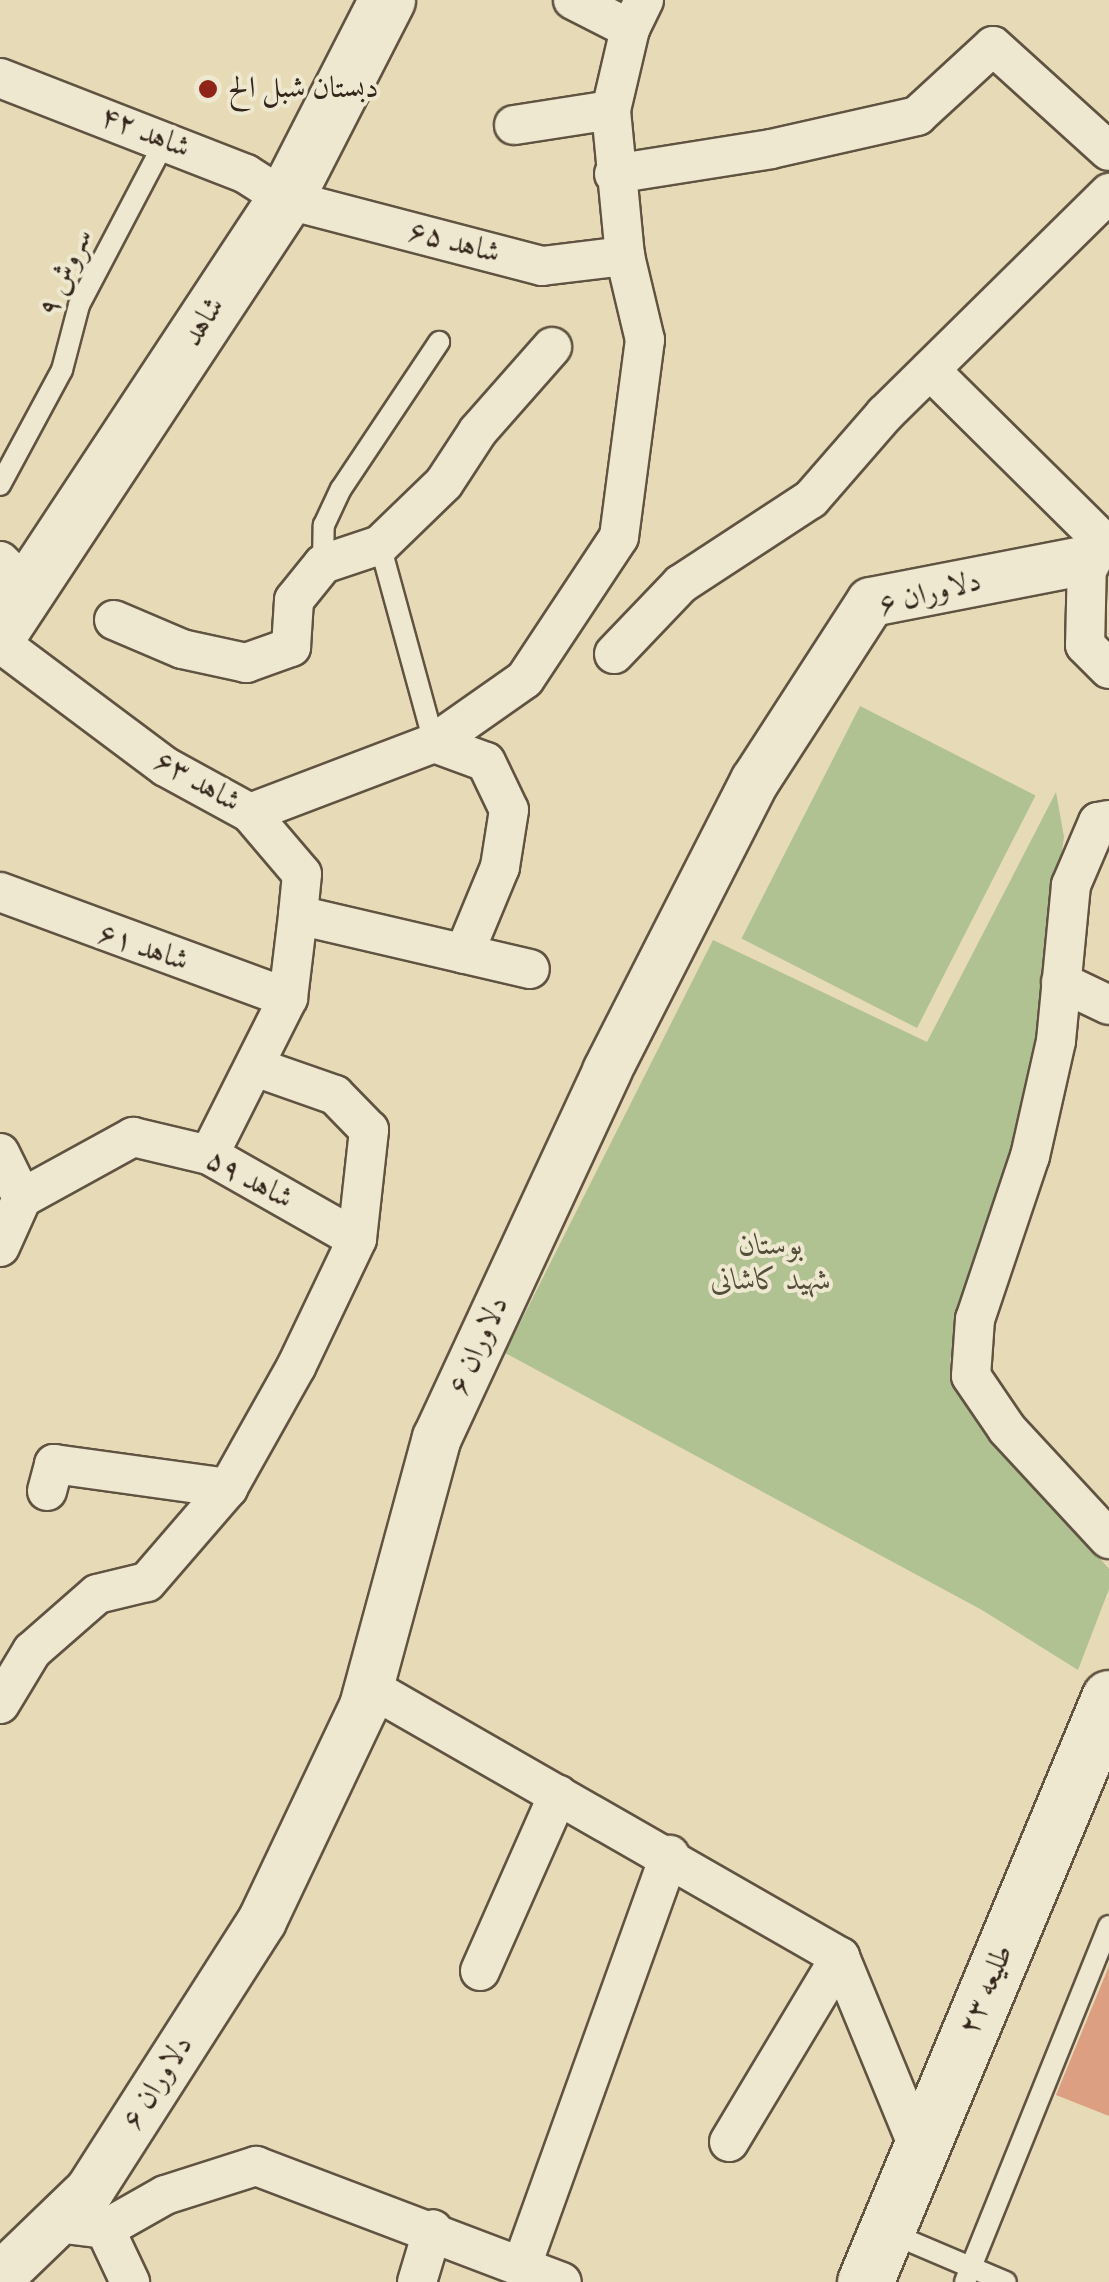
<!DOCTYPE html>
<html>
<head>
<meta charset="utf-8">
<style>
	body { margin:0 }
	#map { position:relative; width:1109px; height:2282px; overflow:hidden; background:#e6dbb6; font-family:"IM FELL English",Amiri,serif }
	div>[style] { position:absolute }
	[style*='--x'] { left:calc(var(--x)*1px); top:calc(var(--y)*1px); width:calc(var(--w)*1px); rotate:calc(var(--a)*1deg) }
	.green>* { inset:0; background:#b0c192; transform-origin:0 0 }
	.building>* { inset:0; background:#dc9f82 }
	.roads { filter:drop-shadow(2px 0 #605342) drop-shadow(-2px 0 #605342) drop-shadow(0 2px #605342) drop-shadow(0 -2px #605342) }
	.service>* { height:20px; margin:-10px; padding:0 10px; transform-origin:10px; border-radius:10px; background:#efe8d0 }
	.minor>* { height:38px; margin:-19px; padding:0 19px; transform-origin:19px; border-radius:19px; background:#efe8d0 }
	.tertiary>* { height:48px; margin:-24px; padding:0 24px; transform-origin:24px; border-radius:24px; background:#efe8d0 }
	.secondary>* { height:55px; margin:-27.5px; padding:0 27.5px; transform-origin:27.5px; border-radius:27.5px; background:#efe8d0 }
	.dots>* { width:28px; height:28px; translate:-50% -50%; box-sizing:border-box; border:5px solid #efe8d0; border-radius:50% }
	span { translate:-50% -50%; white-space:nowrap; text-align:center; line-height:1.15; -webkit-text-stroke:8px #efe8d0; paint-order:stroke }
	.poi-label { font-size:30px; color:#34261b }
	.left { translate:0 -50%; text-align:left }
	.street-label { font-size:30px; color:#34261b }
	.park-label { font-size:30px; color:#534d39; font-style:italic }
</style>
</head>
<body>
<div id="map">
	<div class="green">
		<i style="left:860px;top:706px;width:197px;height:261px;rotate:27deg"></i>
		<i style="clip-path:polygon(1056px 792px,1064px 837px,1025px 1111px,950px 1360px,957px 1390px,1109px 1569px,1109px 1589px,1078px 1670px,982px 1610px,505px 1353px,713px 940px,927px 1042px)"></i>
	</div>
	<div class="building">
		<i style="clip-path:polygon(1109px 1966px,1109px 2116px,1056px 2095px)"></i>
	</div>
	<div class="roads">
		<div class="service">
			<i style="--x:0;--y:485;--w:131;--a:-61.7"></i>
			<i style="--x:62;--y:370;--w:67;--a:-75.3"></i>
			<i style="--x:79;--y:305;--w:185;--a:-62.3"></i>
			<i style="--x:380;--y:545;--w:205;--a:74.7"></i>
			<i style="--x:323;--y:564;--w:39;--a:-89"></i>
			<i style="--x:324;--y:525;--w:40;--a:-65"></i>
			<i style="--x:341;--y:489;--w:177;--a:-56.3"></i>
			<i style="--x:888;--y:2232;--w:128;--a:23"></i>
			<i style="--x:965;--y:2282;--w:384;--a:-68"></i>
		</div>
		<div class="minor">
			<i style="--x:573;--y:0;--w:64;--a:27"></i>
			<i style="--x:0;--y:78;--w:264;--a:21.3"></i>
			<i style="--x:246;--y:174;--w:46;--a:32.7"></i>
			<i style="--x:285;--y:199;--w:266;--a:14.6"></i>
			<i style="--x:542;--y:266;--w:84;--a:-6.9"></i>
			<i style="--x:514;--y:125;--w:98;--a:-8.8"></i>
			<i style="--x:614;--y:174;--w:159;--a:-9"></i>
			<i style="--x:771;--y:149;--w:150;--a:-12.7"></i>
			<i style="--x:917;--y:116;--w:103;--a:-42.6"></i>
			<i style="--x:993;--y:46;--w:156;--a:42.2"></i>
			<i style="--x:930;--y:370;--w:236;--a:44.7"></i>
			<i style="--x:1096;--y:539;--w:23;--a:113"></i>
			<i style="--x:1087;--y:560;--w:85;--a:91.3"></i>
			<i style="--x:1085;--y:645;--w:34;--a:45"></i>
			<i style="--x:0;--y:561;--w:40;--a:45"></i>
			<i style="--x:114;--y:620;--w:74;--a:23.1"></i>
			<i style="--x:182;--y:649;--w:66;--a:12.3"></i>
			<i style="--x:246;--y:663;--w:48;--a:-19.6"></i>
			<i style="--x:291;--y:647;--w:47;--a:-86.3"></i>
			<i style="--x:294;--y:600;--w:46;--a:-51.1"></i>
			<i style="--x:323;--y:564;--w:60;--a:-18.4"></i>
			<i style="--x:380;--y:545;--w:89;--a:-44.1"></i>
			<i style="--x:444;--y:483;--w:62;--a:-56.8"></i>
			<i style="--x:478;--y:431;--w:112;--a:-48.6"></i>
			<i style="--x:0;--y:643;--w:207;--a:36.8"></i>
			<i style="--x:166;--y:767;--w:96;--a:28.7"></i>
			<i style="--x:250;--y:813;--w:80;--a:49.6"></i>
			<i style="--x:302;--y:874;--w:41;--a:95.6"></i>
			<i style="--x:298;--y:915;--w:238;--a:13.1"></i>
			<i style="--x:614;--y:654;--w:97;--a:-46.3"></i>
			<i style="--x:681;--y:584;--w:155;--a:-33.2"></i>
			<i style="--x:811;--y:499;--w:113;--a:-49"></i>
			<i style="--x:885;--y:414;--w:315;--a:-44.6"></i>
			<i style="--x:434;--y:743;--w:111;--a:-35.1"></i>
			<i style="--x:525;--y:679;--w:170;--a:-56.5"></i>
			<i style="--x:619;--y:537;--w:199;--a:-82.5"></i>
			<i style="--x:645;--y:340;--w:86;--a:-103.4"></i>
			<i style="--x:625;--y:256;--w:147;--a:-95.5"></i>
			<i style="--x:611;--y:110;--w:83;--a:-76.8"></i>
			<i style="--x:630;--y:29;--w:32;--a:-64"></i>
			<i style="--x:250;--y:813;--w:197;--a:-20.8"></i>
			<i style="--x:434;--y:743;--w:55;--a:20.1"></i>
			<i style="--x:486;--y:762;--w:53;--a:64.4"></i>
			<i style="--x:509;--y:810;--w:58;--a:99"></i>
			<i style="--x:500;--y:867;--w:94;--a:112.5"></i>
			<i style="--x:1109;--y:820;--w:11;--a:170"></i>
			<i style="--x:1098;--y:822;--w:69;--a:113.2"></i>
			<i style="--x:1071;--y:885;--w:157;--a:95.5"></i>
			<i style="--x:1056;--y:1041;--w:118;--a:102.7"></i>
			<i style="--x:1030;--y:1156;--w:172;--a:108.6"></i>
			<i style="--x:975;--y:1319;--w:57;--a:94"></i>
			<i style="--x:971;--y:1376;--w:64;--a:55.8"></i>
			<i style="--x:1007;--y:1429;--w:150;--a:47.2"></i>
			<i style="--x:0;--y:892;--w:307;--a:20.2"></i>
			<i style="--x:1061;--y:982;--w:53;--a:25.6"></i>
			<i style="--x:0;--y:1153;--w:50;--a:63.9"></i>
			<i style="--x:22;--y:1198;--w:127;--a:-28.8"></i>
			<i style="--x:133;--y:1137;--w:78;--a:13.3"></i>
			<i style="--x:209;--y:1155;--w:170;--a:29.6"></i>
			<i style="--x:209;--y:1155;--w:176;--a:-63.3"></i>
			<i style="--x:288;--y:998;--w:84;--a:-83.1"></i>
			<i style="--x:0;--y:1247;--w:54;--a:-65.8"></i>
			<i style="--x:47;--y:1491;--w:28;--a:-75"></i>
			<i style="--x:54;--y:1464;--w:176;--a:7.9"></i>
			<i style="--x:369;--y:1687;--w:543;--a:29.82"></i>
			<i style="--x:840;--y:1957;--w:210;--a:67.6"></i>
			<i style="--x:0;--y:1704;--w:62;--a:-58.9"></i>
			<i style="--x:32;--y:1651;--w:86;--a:-41.2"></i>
			<i style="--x:97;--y:1594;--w:51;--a:-13.5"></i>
			<i style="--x:147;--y:1582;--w:124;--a:-49.2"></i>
			<i style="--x:228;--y:1488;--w:139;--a:-60.7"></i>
			<i style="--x:296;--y:1367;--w:142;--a:-64.5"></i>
			<i style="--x:357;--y:1239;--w:110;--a:-83.7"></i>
			<i style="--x:369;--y:1130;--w:49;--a:-134.2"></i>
			<i style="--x:335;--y:1095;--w:82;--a:-160.7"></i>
			<i style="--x:480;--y:1971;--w:193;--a:-66.1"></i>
			<i style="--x:729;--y:2142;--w:216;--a:-59"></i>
			<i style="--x:57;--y:2223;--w:48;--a:7.1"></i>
			<i style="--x:105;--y:2229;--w:69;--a:-29.5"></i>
			<i style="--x:165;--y:2195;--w:96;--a:-17.7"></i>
			<i style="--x:256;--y:2166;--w:327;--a:20.8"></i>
			<i style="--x:105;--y:2229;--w:59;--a:64.7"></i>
			<i style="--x:522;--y:2265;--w:436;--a:-70.2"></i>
			<i style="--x:417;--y:2282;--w:55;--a:-73.2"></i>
		</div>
		<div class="tertiary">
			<i style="--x:0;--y:2277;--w:125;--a:-44"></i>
			<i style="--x:90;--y:2190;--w:319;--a:-57.4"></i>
			<i style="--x:262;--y:1921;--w:238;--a:-64.6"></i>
			<i style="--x:364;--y:1706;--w:278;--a:-74.8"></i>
			<i style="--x:437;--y:1438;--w:404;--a:-65.1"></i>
			<i style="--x:607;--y:1071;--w:326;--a:-63"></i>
			<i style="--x:755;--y:781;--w:213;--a:-57.1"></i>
			<i style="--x:871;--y:602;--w:220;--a:-11"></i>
		</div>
		<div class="secondary">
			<i style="--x:0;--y:631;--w:518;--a:-56.59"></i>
			<i style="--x:285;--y:199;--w:224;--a:-62.9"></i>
			<i style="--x:865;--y:2282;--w:633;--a:-67.32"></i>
		</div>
	</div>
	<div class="dots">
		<i style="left:208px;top:89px;background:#8f2418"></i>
	</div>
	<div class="poi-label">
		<span class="left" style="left:228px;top:89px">دبستان شبل الح</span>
	</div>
	<div class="street-label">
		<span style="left:145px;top:133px;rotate:22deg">شاهد ۴۲</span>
		<span style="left:454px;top:243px;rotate:15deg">شاهد ۶۵</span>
		<span style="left:66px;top:273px;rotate:-66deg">سروش ۹</span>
		<span style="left:204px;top:322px;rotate:-57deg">شاهد</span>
		<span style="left:930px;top:594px;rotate:-14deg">دلاوران ۶</span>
		<span style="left:197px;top:782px;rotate:30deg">شاهد ۶۳</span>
		<span style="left:143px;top:948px;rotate:19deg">شاهد ۶۱</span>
		<span style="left:249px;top:1180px;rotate:28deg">شاهد ۵۹</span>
		<span style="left:479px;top:1346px;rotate:-65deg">دلاوران ۶</span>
		<span style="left:987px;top:1990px;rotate:-67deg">طلیعه ۲۳</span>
		<span style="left:158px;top:2083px;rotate:-57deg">دلاوران ۶</span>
	</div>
	<div class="park-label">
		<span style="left:771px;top:1263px">بوستان<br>شهید کاشانی</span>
	</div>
</div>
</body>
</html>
